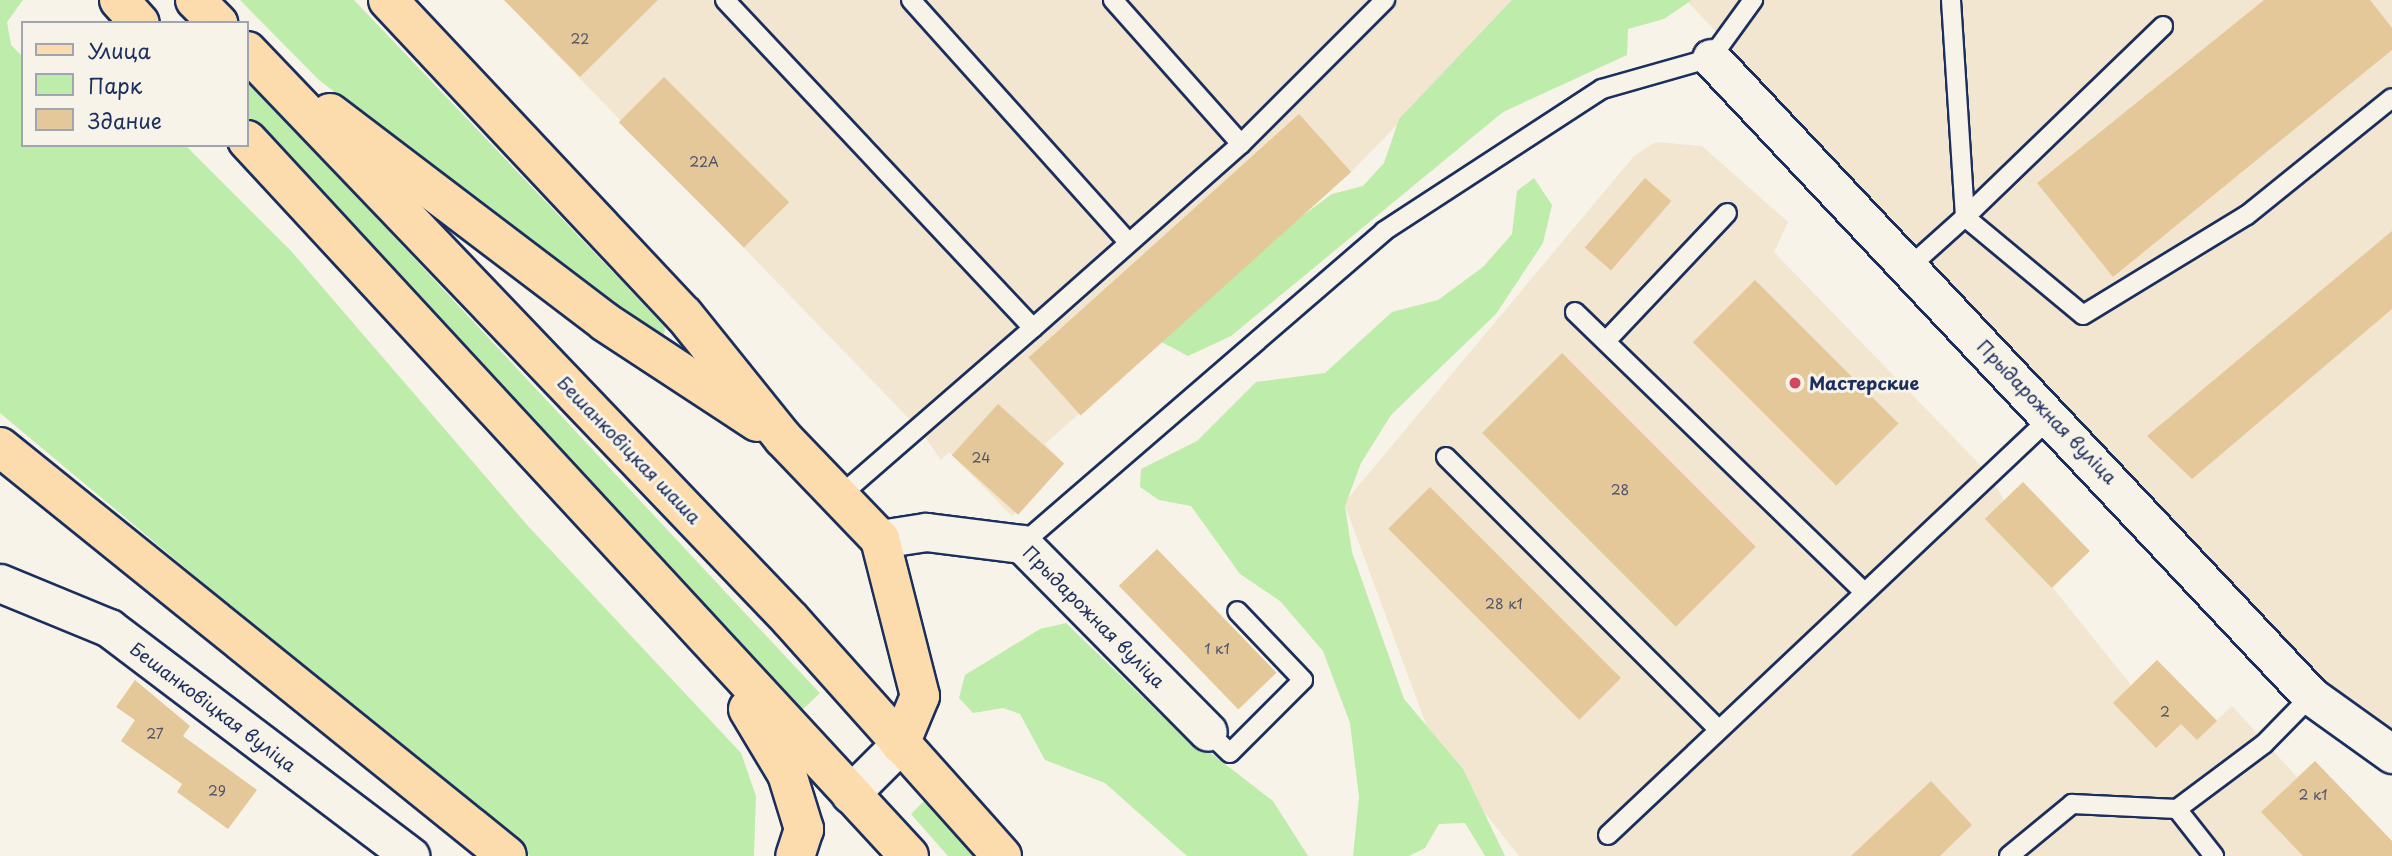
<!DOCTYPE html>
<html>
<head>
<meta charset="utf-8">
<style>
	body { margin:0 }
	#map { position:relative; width:2392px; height:856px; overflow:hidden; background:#f7f3e8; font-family:"Playpen Sans",sans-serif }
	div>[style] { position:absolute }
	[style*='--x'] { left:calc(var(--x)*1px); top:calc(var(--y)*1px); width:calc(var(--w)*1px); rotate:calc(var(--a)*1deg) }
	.built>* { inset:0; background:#f2e6d0 }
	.green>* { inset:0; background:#bdecab; transform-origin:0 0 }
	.building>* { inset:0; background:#e5c899; transform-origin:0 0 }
	.roads { filter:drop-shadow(2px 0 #1b2f5e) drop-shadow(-2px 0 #1b2f5e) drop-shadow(0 2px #1b2f5e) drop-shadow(0 -2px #1b2f5e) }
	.lane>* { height:18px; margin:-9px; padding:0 9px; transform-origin:9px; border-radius:9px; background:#f7f3e8 }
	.street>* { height:37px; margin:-18.5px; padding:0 18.5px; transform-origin:18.5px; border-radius:18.5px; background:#f7f3e8 }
	.primary>* { height:38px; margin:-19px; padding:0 19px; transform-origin:19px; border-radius:19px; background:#fcdcac }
	.dots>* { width:19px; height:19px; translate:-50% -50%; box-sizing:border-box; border:4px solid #f7f3e8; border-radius:50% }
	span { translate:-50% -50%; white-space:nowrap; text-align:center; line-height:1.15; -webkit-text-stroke:6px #f7f3e8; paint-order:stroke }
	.number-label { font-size:14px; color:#4e556d }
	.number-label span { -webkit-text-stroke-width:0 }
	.poi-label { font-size:18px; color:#1b2f5e; font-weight:700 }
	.left { translate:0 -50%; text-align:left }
	.street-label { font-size:18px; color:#1b2f5e }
	.legend { position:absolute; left:21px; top:21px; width:228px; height:126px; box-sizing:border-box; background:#f7f3e8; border:2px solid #9fa5b1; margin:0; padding:9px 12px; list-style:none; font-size:21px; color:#1b2f5e }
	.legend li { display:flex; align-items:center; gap:14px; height:35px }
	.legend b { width:35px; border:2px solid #9fa5b1 }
</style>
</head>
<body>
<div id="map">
	<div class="built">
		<i style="clip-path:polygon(504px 0,1519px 0,1351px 172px,1045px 444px,1064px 464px,1012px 516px,949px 452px,941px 460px,920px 430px)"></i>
		<i style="clip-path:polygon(1686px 0,2392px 0,2392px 741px,2341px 697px)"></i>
		<i style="clip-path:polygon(1656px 142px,1702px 146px,1788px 222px,1774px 252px,1988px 473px,2004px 500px,2023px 482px,2090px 551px,2053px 588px,2131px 685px,2157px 660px,2217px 720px,2232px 706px,2297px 777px,2315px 761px,2392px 841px,2392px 856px,1519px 856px,1436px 751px,1344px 503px,1634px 156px)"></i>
	</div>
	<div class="green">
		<i style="clip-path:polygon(0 0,23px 0,7px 22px,11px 45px,23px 57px,23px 145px,185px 145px,292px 252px,528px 526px,741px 753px,756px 796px,754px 856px,530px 856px,0 413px)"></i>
		<i style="clip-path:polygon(240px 0,354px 0,665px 327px,664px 335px,647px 338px,318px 79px)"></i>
		<i style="clip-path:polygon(1512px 0,1692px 0,1664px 19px,1628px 29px,1627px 55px,1503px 112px,1231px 336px,1188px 356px,1154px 338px,1275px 236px,1332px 194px,1363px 186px,1384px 163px,1399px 119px)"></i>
		<i style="left:247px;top:79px;width:840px;height:28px;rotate:47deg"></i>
		<i style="clip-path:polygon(1534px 178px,1552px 205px,1543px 243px,1496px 314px,1391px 415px,1361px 463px,1345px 506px,1352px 552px,1404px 699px,1463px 769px,1505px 856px,1485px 856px,1465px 823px,1439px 824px,1425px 848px,1409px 856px,1353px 856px,1359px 797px,1350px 723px,1323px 651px,1280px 601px,1240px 574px,1191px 506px,1159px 500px,1140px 487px,1141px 469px,1197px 441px,1256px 382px,1325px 373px,1392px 312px,1438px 300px,1483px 267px,1512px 234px,1517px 191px)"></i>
		<i style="clip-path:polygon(1066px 623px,1161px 715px,1273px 801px,1308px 856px,1187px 856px,1105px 783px,1045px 760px,1020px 714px,1003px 708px,973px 713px,959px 698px,965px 675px,1040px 629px)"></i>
		<i style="clip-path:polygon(925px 800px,974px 856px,948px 856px,911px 814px)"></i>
	</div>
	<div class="building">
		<i style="clip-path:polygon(504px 0,658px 0,580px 77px)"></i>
		<i style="clip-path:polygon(2264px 0,2370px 0,2392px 28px,2392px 50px,2113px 277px,2037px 183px)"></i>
		<i style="left:664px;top:77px;width:177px;height:64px;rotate:45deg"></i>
		<i style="left:1299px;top:114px;width:78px;height:364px;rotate:48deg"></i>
		<i style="left:1645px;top:178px;width:35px;height:92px;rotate:41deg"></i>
		<i style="clip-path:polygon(2392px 231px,2392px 309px,2192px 479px,2147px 436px)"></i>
		<i style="left:1755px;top:280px;width:203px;height:88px;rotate:45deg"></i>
		<i style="left:1562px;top:353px;width:274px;height:113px;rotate:45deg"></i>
		<i style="left:998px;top:404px;width:89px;height:69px;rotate:42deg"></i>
		<i style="left:2023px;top:482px;width:96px;height:53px;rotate:46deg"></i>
		<i style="left:1430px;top:487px;width:270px;height:59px;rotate:45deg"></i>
		<i style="left:1157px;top:549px;width:172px;height:53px;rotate:46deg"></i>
		<i style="clip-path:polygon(2157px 660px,2217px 721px,2197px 740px,2181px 724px,2156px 748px,2113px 703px)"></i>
		<i style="clip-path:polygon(135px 680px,190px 726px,183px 736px,257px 790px,228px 829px,177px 792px,182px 784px,121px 741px,135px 720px,116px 707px)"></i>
		<i style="clip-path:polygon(2315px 761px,2392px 841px,2392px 856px,2303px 856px,2261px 812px)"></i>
		<i style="clip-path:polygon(1931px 781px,1972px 825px,1940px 856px,1851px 856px)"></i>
	</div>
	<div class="roads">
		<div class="lane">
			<i style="--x:725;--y:0;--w:450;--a:46.8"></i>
			<i style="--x:1033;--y:328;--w:254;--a:139"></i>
			<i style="--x:911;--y:0;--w:326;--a:48.1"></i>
			<i style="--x:2163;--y:26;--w:275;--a:136"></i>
			<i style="--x:1965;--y:217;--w:153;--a:39.7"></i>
			<i style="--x:2083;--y:315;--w:192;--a:-31.4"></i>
			<i style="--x:2247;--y:215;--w:186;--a:-38.9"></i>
			<i style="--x:1241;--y:144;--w:204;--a:-45"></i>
			<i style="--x:1907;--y:269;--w:78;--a:-41.9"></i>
			<i style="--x:1965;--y:217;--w:217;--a:-93.7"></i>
			<i style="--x:1575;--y:312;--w:401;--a:44.1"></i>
			<i style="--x:1033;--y:328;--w:278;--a:-41.5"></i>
			<i style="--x:1241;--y:144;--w:193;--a:-131.6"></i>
			<i style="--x:1606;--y:341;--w:176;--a:-46.6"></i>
			<i style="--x:1446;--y:457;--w:385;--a:45"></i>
			<i style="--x:1022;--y:544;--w:479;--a:-40.8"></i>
			<i style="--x:1384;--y:231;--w:260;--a:-33.1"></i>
			<i style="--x:1602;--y:89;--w:113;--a:-15.9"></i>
			<i style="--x:1711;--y:58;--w:72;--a:-54.1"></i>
			<i style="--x:1208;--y:732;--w:30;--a:44"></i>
			<i style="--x:1230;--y:753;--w:103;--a:-45"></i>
			<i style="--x:1303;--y:680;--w:95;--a:-133.7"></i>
			<i style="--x:2177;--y:809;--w:60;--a:51.8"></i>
			<i style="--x:1608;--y:835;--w:612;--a:-43.34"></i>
			<i style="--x:2009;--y:856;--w:82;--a:-39.5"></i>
			<i style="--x:2072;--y:804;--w:105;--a:2.7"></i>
			<i style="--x:2177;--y:809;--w:109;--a:-36.8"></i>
			<i style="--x:2264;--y:744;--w:67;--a:-45.6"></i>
		</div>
		<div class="street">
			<i style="--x:1711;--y:58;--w:876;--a:46.76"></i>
			<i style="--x:2311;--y:696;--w:100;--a:35.6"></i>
			<i style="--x:880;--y:539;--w:47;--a:-8.7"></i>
			<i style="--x:926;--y:532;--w:97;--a:7.1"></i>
			<i style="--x:1022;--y:544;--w:264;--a:45.3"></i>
			<i style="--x:0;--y:583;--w:118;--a:22.4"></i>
			<i style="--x:109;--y:628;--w:378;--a:37.1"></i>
			<i style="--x:850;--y:794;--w:71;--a:-45"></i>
		</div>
		<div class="primary">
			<i style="--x:119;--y:0;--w:31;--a:48"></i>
			<i style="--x:195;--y:0;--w:33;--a:45"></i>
			<i style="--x:388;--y:0;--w:432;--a:46.8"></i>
			<i style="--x:684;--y:315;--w:158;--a:51.2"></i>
			<i style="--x:783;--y:438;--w:140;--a:46.2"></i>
			<i style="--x:880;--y:539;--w:162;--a:75.7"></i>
			<i style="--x:920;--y:696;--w:52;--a:112.6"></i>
			<i style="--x:247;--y:51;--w:786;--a:46.29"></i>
			<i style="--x:790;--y:619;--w:318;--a:48.2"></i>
			<i style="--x:330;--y:113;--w:345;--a:37.2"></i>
			<i style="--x:605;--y:322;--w:182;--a:33.3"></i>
			<i style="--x:247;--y:140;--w:975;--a:47.24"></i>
			<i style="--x:0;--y:447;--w:651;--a:38.89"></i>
			<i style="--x:748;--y:709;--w:76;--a:59"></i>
			<i style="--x:787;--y:774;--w:58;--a:72.8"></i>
			<i style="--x:804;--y:829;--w:28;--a:108"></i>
		</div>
	</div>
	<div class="dots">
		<i style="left:1795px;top:383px;background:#d1495b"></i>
	</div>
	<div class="number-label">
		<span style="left:580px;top:39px">22</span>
		<span style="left:704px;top:162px">22А</span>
		<span style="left:981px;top:458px">24</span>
		<span style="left:1620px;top:490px">28</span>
		<span style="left:1504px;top:604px">28 к1</span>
		<span style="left:1217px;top:649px">1 к1</span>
		<span style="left:2165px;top:712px">2</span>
		<span style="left:155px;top:734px">27</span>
		<span style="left:217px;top:791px">29</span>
		<span style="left:2313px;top:795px">2 к1</span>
	</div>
	<div class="poi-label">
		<span class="left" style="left:1809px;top:383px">Мастерские</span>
	</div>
	<div class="street-label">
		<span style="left:2047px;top:412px;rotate:46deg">Прыдарожная вуліца</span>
		<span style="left:629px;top:450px;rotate:46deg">Бешанковіцкая шаша</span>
		<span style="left:1094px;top:617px;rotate:45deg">Прыдарожная вуліца</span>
		<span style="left:213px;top:707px;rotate:37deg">Бешанковіцкая вуліца</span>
	</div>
	<ul class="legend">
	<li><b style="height:9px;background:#fcdcac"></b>Улица</li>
	<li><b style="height:19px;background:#bdecab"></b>Парк</li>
	<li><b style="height:19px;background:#e5c899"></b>Здание</li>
	</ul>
</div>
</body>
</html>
